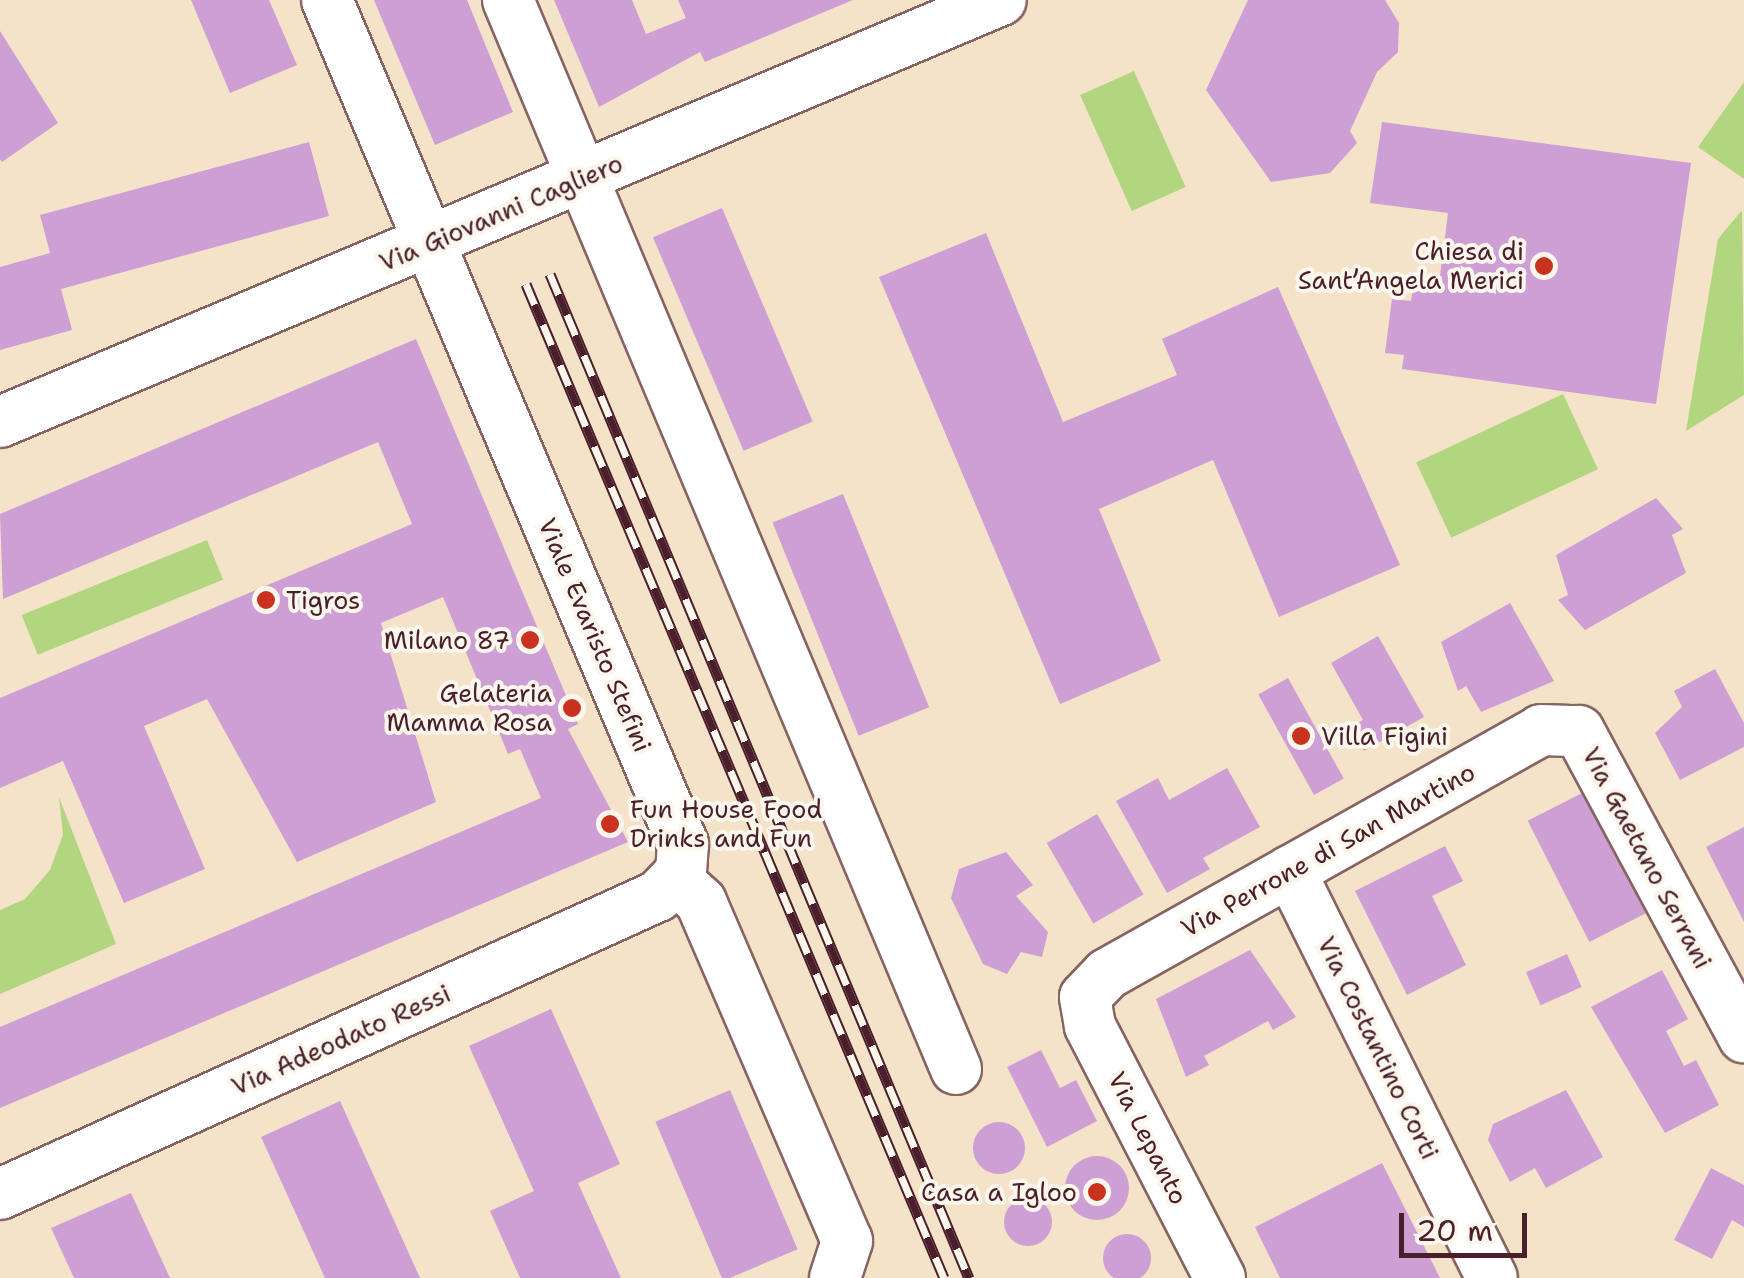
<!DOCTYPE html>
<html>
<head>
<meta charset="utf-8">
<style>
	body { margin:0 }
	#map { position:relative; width:1744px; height:1278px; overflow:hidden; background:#f4e3c9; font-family:"Shantell Sans",sans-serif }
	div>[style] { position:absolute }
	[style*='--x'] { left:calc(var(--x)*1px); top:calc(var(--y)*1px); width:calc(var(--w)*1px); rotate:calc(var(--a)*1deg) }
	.green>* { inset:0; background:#b2d67f; transform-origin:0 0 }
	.building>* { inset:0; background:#ce9fd4; transform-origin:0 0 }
	.round { border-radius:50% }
	.roads { filter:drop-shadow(2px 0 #866462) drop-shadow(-2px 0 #866462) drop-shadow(0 2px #866462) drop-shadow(0 -2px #866462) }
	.minor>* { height:50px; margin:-25px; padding:0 25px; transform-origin:25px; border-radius:25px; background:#fff }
	.rail>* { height:11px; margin-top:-5.5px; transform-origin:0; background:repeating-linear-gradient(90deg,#fbf7ec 0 22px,#4a1f2b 0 44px); box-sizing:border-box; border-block:2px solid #4a1f2b }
	.dots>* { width:28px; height:28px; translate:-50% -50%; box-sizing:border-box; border:5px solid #fbf7ec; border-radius:50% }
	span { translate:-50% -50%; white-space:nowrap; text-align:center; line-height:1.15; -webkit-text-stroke:8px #fbf7ec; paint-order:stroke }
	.street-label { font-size:25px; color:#4a1f2b }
	.poi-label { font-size:25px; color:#4a1f2b }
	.right { translate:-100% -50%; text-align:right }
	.left { translate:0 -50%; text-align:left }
	.scale { position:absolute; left:1399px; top:1213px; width:128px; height:45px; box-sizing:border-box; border:5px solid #4a1f2b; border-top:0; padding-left:12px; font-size:30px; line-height:35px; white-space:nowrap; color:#4a1f2b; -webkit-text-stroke:8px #fbf7ec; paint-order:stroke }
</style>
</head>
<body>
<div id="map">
	<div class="green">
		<i style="left:1134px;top:71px;width:127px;height:59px;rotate:66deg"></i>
		<i style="clip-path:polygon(1744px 82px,1744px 179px,1698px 147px)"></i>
		<i style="clip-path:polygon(1742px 210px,1744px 395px,1686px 431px,1718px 239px)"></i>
		<i style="left:1563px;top:394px;width:83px;height:162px;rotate:65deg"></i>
		<i style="left:207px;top:540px;width:43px;height:200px;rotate:68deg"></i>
		<i style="clip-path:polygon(59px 797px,116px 944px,0 994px,0 910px,25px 899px,50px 870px,63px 835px)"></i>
	</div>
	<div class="building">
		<i style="clip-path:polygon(191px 0,269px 0,297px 65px,230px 93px)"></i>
		<i style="clip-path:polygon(374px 0,467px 0,513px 112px,435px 145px)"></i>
		<i style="clip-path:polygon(554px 0,632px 0,646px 34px,686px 18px,678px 0,853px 0,705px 62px,700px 52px,599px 107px)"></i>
		<i style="clip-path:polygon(1248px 0,1385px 0,1399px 23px,1398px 52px,1377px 72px,1350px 131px,1357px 143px,1330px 173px,1271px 182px,1206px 90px)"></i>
		<i style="clip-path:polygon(0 31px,58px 123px,2px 162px,0 159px)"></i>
		<i style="clip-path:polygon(1382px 122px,1691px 163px,1656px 404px,1402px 369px,1404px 355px,1385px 353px,1392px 299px,1411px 301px,1413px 289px,1438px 292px,1448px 213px,1370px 203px)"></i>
		<i style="clip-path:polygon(309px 142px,329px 216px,61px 289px,72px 330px,0 350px,0 267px,50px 253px,40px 215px)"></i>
		<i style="left:722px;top:208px;width:232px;height:75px;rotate:67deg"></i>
		<i style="clip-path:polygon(986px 233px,1063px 422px,1177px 375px,1162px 339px,1278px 287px,1400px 565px,1279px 617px,1213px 460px,1099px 509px,1161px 661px,1060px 704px,879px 277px)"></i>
		<i style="clip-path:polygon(416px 339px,578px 724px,568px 729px,628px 842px,0 1108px,0 1027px,541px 798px,520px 749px,508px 754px,443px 597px,381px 623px,436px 802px,297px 862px,207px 699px,144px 726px,205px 869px,124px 903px,63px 761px,0 788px,0 698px,412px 524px,378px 442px,3px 599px,0 514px)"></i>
		<i style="left:843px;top:494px;width:230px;height:76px;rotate:68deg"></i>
		<i style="clip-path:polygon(1656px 498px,1683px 529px,1672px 535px,1686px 573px,1585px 630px,1558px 600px,1568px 595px,1556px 555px)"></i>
		<i style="clip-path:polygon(1510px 603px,1554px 681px,1481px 712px,1466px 686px,1458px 691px,1441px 642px)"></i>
		<i style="clip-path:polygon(1378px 636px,1424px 717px,1364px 751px,1350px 727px,1363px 720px,1331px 663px)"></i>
		<i style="clip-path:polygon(1715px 669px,1744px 723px,1744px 747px,1680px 780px,1655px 733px,1682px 707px,1674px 691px)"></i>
		<i style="left:1288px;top:678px;width:115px;height:34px;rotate:61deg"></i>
		<i style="clip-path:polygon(1227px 768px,1260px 827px,1203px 858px,1210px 869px,1167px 893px,1116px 801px,1158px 778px,1169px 800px)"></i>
		<i style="left:1590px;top:789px;width:136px;height:70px;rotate:63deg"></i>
		<i style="left:1097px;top:814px;width:93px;height:58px;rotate:60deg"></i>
		<i style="clip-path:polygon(1744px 827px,1744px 922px,1706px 847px)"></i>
		<i style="clip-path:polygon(1445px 846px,1463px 881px,1432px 896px,1466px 965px,1407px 995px,1355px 891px)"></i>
		<i style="clip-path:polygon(1006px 852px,1033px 885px,1016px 896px,1048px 932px,1042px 957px,1021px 952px,1007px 974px,983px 964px,951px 898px,959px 869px)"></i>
		<i style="clip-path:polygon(1250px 950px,1296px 1017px,1273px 1030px,1268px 1021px,1204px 1056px,1209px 1065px,1186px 1077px,1156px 999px)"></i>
		<i style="left:1567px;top:954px;width:36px;height:45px;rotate:66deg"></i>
		<i style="clip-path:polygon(1662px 970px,1688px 1019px,1666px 1031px,1684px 1066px,1696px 1060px,1719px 1105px,1665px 1133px,1591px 1007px)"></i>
		<i style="clip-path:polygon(551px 1009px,620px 1164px,578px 1183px,621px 1278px,520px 1278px,490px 1211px,534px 1191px,469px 1046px)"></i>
		<i style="clip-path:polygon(1041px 1050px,1060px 1088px,1076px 1080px,1097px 1121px,1047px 1147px,1007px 1067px)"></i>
		<i style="left:730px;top:1090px;width:173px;height:81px;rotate:67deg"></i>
		<i style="clip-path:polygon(1566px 1090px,1603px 1157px,1546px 1188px,1535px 1168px,1510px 1182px,1488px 1140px,1493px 1124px)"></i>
		<i style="clip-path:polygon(340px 1101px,420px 1278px,325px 1278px,261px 1137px)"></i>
		<i class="round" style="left:973px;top:1122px;width:52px;height:52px"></i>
		<i class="round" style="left:1065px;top:1156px;width:64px;height:64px"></i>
		<i style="clip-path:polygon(1382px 1163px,1440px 1278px,1280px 1278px,1255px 1227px)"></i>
		<i style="clip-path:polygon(1711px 1168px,1744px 1185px,1744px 1227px,1732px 1220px,1712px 1259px,1674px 1240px)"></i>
		<i style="clip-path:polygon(131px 1193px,170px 1278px,74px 1278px,51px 1228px)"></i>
		<i class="round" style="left:1004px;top:1198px;width:48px;height:48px"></i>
		<i class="round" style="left:1103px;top:1234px;width:48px;height:48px"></i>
	</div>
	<div class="roads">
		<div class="minor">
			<i style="--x:508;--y:0;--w:1159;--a:67.26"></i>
			<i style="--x:0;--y:422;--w:1086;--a:-22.86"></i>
			<i style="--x:1290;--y:871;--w:454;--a:63.6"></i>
			<i style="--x:678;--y:881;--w:31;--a:42"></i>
			<i style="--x:701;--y:902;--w:369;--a:66.7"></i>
			<i style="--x:847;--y:1241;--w:39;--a:108"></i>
			<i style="--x:0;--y:1194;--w:722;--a:-24.37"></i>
			<i style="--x:658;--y:896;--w:33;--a:-46"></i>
			<i style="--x:681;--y:872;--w:28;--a:-86"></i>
			<i style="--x:683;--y:844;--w:916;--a:-112.87"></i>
			<i style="--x:1220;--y:1278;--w:284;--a:-117.3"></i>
			<i style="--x:1090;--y:1026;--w:29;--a:-100"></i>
			<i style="--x:1085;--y:997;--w:32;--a:-46"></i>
			<i style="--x:1107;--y:974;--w:498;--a:-29.3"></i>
			<i style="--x:1541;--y:730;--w:38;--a:2"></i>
			<i style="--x:1579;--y:731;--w:348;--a:61.7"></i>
		</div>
	</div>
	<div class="rail">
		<i style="--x:550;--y:274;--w:1088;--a:67.35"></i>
		<i style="--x:526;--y:284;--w:1078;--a:67.19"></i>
	</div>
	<div class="dots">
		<i style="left:1544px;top:266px;background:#c8321e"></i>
		<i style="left:266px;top:600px;background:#c8321e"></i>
		<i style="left:530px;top:640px;background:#c8321e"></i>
		<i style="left:572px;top:708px;background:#c8321e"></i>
		<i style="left:1301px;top:736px;background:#c8321e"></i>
		<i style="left:610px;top:824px;background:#c8321e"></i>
		<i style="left:1097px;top:1192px;background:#c8321e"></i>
	</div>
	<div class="street-label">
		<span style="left:501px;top:213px;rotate:-23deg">Via Giovanni Cagliero</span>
		<span style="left:595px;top:635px;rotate:67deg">Viale Evaristo Stefini</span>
		<span style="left:1328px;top:850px;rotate:-29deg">Via Perrone di San Martino</span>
		<span style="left:1647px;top:858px;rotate:62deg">Via Gaetano Serrani</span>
		<span style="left:341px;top:1040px;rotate:-24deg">Via Adeodato Ressi</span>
		<span style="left:1378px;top:1048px;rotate:64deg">Via Costantino Corti</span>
		<span style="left:1148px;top:1138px;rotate:63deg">Via Lepanto</span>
	</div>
	<div class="poi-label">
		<span class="right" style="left:1524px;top:266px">Chiesa di<br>Sant’Angela Merici</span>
		<span class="left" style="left:286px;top:600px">Tigros</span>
		<span class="right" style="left:510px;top:640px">Milano 87</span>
		<span class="right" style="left:552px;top:708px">Gelateria<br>Mamma Rosa</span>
		<span class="left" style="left:1321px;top:736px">Villa Figini</span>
		<span class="left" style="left:630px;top:824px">Fun House Food<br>Drinks and Fun</span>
		<span class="right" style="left:1077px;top:1192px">Casa a Igloo</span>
	</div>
	<div class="scale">20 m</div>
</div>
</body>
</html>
